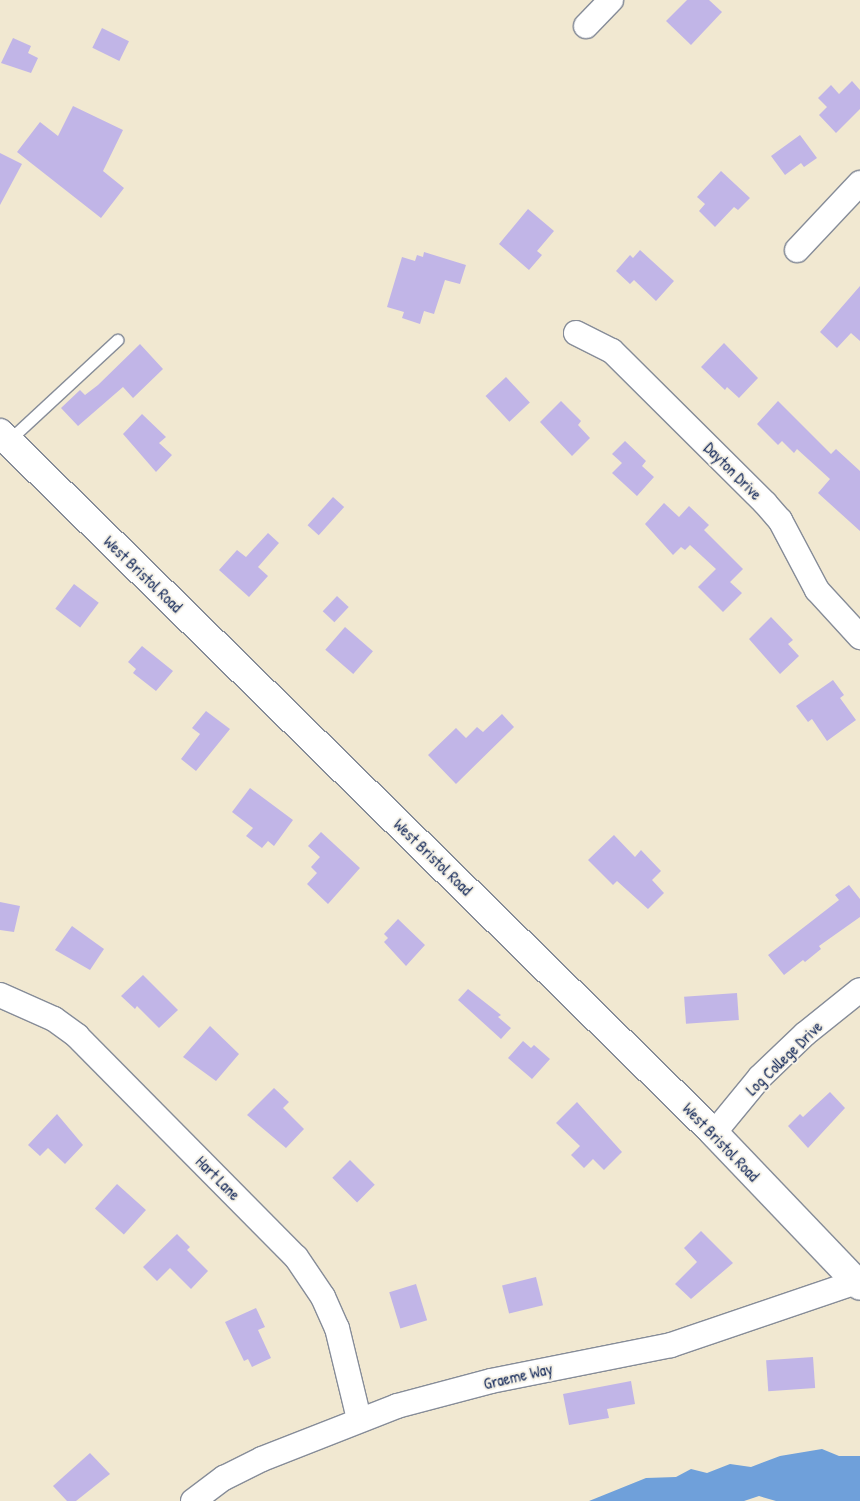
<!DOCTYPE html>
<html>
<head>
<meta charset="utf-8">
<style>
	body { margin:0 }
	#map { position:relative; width:860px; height:1501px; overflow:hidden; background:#f1e8d1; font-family:"Patrick Hand",sans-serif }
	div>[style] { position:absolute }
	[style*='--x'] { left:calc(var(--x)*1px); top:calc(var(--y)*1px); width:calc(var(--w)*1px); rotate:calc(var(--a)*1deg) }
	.water>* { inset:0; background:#6fa0da }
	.building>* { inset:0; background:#c1b5e7; transform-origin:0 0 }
	.roads { filter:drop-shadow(1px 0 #868c98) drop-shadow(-1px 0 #868c98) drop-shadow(0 1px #868c98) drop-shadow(0 -1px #868c98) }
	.lane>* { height:11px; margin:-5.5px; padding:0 5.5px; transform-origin:5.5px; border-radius:5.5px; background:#fff }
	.street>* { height:24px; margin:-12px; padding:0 12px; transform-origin:12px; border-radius:12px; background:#fff }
	.secondary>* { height:28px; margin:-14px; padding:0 14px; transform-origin:14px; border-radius:14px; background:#fff }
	span { translate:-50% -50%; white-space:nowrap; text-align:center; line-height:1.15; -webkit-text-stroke:4px #f7f3e8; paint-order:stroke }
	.street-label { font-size:16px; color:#1b2f5e }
</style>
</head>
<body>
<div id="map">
	<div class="water">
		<i style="clip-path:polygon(822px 1449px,839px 1456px,860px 1456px,860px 1501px,776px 1501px,759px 1496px,744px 1501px,589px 1501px,646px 1478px,676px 1477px,691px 1469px,707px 1473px,730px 1464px,751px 1467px,780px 1456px)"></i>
	</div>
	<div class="building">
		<i style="clip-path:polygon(687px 0,709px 0,722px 12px,691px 45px,666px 21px)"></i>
		<i style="left:102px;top:28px;width:30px;height:22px;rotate:26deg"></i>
		<i style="clip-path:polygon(13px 38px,31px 46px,28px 53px,38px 58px,31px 73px,1px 63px)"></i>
		<i style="clip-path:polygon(852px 81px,860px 90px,860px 109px,836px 133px,819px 115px,827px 107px,818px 98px,831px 85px,839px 94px)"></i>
		<i style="clip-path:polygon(73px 106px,123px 130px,103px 171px,124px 188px,101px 218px,17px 152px,40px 122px,58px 136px)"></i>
		<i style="clip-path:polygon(800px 135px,817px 158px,804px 167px,801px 163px,785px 175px,771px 156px)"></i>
		<i style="clip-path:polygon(0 153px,22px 164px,0 205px)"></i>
		<i style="clip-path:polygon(721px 171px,750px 198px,738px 210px,734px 207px,715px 227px,699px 211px,705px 204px,697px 197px)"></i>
		<i style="clip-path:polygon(528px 209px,554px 231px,537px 251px,542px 255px,529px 270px,499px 244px)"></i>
		<i style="clip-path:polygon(640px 250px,674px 281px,656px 301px,634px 280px,630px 284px,616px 271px,630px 255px,633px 258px)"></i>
		<i style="clip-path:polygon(424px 252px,466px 265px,460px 284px,445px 280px,434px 314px,424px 311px,420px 324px,402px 318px,404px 312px,387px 307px,402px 257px,415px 261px,417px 255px,423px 257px)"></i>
		<i style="clip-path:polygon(860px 286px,860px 341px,851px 333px,837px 348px,820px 332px)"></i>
		<i style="clip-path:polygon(724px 343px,758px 378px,739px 398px,727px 387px,725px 390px,701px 367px)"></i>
		<i style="clip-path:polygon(140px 344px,163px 369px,133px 398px,123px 387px,78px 426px,61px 408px,80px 390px,85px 395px,98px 385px)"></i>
		<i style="left:506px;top:377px;width:35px;height:28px;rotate:47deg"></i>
		<i style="clip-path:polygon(561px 401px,581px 421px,578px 425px,590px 438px,572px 456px,540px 422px)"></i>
		<i style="clip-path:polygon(778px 401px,831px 454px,836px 449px,860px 471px,860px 531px,818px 493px,830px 479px,797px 449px,794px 453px,782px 441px,778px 445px,757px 424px)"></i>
		<i style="clip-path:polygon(142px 414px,166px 437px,159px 443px,172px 455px,156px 472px,123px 434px)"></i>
		<i style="clip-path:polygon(625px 441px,646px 461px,642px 466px,654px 477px,637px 496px,612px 473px,622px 463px,612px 454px)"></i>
		<i style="left:333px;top:497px;width:15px;height:38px;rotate:42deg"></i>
		<i style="clip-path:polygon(664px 503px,679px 517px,689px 506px,709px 525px,704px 530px,743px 569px,730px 582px,742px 593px,723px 612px,698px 587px,716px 569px,690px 545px,685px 550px,681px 547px,673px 555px,645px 524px)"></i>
		<i style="clip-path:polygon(268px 533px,279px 543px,258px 567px,268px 576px,249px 597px,219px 570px,237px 550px,246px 557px)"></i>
		<i style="left:74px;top:584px;width:31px;height:31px;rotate:37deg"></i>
		<i style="left:337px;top:596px;width:16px;height:21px;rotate:43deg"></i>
		<i style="clip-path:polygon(771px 617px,793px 640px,788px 644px,799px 656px,780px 674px,749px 639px)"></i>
		<i style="left:345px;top:627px;width:37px;height:30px;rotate:41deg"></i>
		<i style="clip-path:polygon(142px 646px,173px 671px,156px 691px,133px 673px,136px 669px,128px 662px)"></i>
		<i style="clip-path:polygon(833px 680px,844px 695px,840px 698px,856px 720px,827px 741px,812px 719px,808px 722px,796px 706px)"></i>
		<i style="clip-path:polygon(206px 711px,230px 729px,196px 771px,181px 759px,200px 734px,192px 728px)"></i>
		<i style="clip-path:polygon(502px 714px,514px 727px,456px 784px,428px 755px,456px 728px,466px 738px,477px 727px,483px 732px)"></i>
		<i style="clip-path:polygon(250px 788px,293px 820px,274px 846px,268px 841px,262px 848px,246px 836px,253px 828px,232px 812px)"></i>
		<i style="clip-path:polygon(321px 832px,360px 868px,328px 904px,307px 884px,317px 873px,311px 867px,320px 857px,308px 846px)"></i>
		<i style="clip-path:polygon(614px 835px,635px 857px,641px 850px,661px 871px,652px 880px,664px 893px,648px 909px,617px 881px,613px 885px,588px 860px)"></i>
		<i style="clip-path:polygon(849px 885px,860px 899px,860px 917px,819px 946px,821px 949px,805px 962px,803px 960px,784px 975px,768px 955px,839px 900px,835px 895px)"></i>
		<i style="clip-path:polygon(0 902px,20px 906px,14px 932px,0 930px)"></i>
		<i style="clip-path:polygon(398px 919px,425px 945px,406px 966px,384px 942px,388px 938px,384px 934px)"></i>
		<i style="clip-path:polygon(72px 926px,104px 949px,90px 970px,55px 950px)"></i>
		<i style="clip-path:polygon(143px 975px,178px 1010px,159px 1028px,137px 1006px,135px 1009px,121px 996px)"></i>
		<i style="clip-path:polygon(468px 989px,501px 1015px,498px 1017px,511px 1028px,501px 1039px,458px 1000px)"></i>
		<i style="left:737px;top:993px;width:27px;height:53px;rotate:86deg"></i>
		<i style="clip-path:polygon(210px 1026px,239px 1054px,216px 1081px,183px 1057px)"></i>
		<i style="clip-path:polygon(523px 1041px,531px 1048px,534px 1045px,550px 1059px,532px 1079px,508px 1058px)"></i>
		<i style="clip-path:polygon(274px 1088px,289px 1102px,283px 1108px,304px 1129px,286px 1148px,247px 1115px)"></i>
		<i style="clip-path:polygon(830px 1092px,845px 1108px,808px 1148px,788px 1126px,800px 1114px,803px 1117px)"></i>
		<i style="clip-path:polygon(577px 1102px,622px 1152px,604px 1170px,593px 1159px,584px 1168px,571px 1155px,580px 1146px,556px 1123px)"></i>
		<i style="clip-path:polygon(57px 1114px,83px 1145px,65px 1164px,48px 1148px,40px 1156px,28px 1145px)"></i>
		<i style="left:350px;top:1160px;width:35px;height:25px;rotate:45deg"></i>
		<i style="left:117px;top:1184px;width:39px;height:33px;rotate:42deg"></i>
		<i style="clip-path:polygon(701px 1231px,733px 1263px,691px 1299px,675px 1284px,697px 1262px,684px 1248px)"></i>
		<i style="clip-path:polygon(177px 1234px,190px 1247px,187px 1250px,208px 1271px,191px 1289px,170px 1268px,157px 1281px,143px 1267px)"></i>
		<i style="left:536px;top:1277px;width:29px;height:35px;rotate:76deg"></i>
		<i style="left:416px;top:1284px;width:38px;height:28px;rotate:73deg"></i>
		<i style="clip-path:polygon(256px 1308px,265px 1327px,258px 1330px,271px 1358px,252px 1367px,248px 1359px,244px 1361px,225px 1322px)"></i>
		<i style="left:813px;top:1357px;width:31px;height:47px;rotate:86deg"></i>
		<i style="clip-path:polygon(631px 1381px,635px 1404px,607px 1409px,609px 1418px,569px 1425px,563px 1394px)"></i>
		<i style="clip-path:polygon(90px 1453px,110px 1474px,76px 1501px,67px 1501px,53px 1486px)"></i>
	</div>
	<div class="roads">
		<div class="lane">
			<i style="--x:8;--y:441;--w:149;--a:-42.8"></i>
		</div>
		<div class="street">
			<i style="--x:586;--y:26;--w:36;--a:-46"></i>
			<i style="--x:797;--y:250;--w:92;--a:-46.8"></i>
			<i style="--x:576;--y:333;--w:40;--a:26.6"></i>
			<i style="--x:612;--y:351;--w:216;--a:44.8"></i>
			<i style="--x:765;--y:503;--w:23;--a:49"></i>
			<i style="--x:780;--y:520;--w:79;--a:62.1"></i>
			<i style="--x:817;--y:590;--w:64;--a:47.5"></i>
			<i style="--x:0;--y:995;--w:59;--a:24"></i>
			<i style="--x:54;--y:1019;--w:29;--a:36"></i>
			<i style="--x:77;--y:1036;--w:311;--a:45.3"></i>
			<i style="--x:296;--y:1257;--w:48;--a:56"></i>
			<i style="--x:323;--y:1297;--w:34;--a:66"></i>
			<i style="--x:337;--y:1328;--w:94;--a:76.4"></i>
			<i style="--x:714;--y:1133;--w:72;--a:-50.6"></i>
			<i style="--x:760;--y:1077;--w:62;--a:-43.7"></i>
			<i style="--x:805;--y:1034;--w:70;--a:-38.7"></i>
			<i style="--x:193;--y:1501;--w:39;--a:-37"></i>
			<i style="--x:224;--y:1478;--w:42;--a:-26.6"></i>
			<i style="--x:262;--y:1459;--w:145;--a:-21.4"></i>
			<i style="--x:397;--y:1406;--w:97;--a:-14.9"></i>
			<i style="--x:491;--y:1381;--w:184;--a:-11.3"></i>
			<i style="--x:671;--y:1345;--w:195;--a:-18.8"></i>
		</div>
		<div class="secondary">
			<i style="--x:0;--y:433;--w:1000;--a:44.43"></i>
			<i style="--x:714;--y:1133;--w:211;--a:46.3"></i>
		</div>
	</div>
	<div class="street-label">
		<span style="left:733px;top:471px;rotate:45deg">Dayton Drive</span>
		<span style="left:143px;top:574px;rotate:44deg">West Bristol Road</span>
		<span style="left:433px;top:857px;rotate:44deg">West Bristol Road</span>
		<span style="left:784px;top:1058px;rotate:-44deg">Log College Drive</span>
		<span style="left:721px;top:1142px;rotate:46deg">West Bristol Road</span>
		<span style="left:218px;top:1178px;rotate:45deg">Hart Lane</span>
		<span style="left:518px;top:1376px;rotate:-13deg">Graeme Way</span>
	</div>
</div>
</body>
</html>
